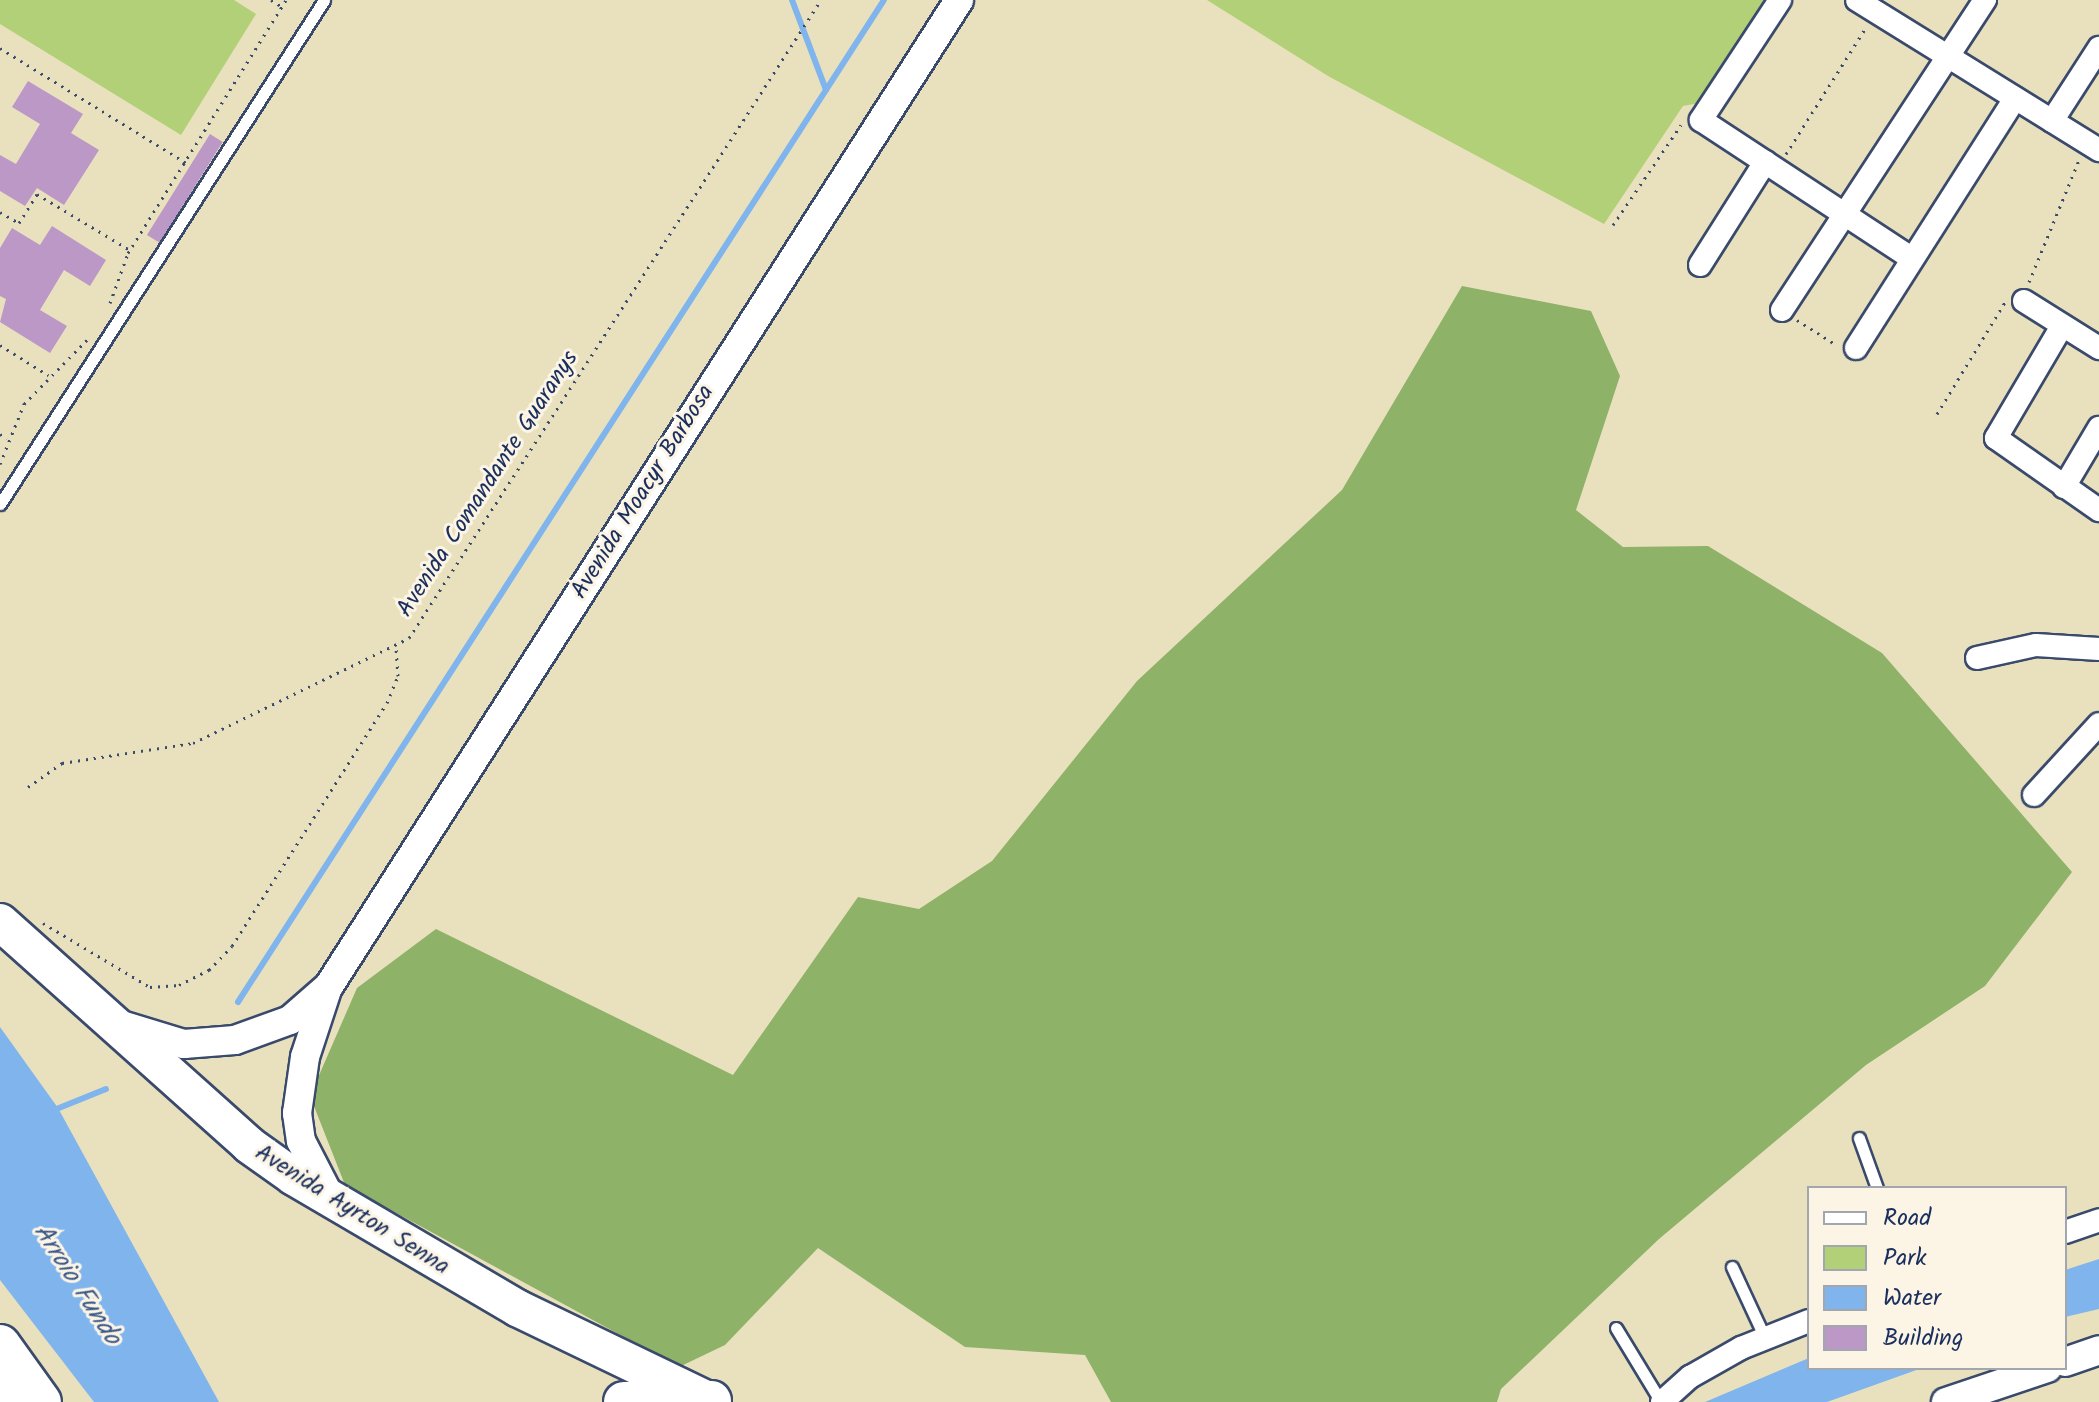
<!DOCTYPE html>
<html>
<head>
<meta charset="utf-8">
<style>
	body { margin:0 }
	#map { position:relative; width:2099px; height:1402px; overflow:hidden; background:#e9e1be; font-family:Kalam,sans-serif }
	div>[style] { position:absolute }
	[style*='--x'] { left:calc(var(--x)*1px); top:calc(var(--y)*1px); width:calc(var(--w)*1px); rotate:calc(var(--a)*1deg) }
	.green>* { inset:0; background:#b2d077 }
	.forest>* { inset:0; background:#8db268 }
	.water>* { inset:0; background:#7fb4ed }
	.stream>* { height:6px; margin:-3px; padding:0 3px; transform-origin:3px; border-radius:3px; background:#7fb4ed }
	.building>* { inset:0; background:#bb98c6; transform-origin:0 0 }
	.path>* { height:3px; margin-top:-1.5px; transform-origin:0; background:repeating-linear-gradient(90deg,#3a4a6c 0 2px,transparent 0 8px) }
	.roads { filter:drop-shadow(2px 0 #3a4a6c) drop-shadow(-2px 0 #3a4a6c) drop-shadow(0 2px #3a4a6c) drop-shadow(0 -2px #3a4a6c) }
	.service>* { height:11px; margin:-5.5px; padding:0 5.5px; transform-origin:5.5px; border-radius:5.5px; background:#fff }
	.minor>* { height:22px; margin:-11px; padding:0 11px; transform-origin:11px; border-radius:11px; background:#fff }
	.tertiary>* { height:28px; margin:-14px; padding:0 14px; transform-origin:14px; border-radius:14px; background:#fff }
	.trunk>* { height:36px; margin:-18px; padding:0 18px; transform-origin:18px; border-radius:18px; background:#fff }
	.motorway>* { height:40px; margin:-20px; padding:0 20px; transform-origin:20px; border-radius:20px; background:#fff }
	span { translate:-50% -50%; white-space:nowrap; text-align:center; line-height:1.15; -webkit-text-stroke:6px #fcf5e5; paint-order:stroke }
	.street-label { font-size:24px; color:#1b2f5e }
	.water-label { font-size:26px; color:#395789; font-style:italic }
	.legend { position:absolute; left:1807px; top:1186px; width:260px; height:184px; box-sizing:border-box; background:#fcf5e5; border:2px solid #a2a6af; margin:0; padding:10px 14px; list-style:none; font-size:24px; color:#1b2f5e }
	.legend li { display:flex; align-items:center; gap:16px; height:40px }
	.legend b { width:40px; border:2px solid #a2a6af }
</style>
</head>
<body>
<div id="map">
	<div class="green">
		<i style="clip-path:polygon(0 0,234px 0,256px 14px,181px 135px,0 24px)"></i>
		<i style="clip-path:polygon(1207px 0,1764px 0,1699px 103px,1683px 106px,1604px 224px,1328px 76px)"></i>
	</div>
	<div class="forest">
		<i style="clip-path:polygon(1462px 286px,1591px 311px,1620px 376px,1576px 510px,1623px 547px,1708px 546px,1882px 653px,2072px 872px,1985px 986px,1866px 1065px,1659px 1239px,1501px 1389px,1497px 1402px,1111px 1402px,1085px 1355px,965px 1347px,818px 1248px,725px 1345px,679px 1367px,345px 1185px,310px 1096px,357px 988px,436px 929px,733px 1075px,858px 897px,919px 909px,992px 861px,1137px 681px,1342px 490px)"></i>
	</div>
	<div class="water">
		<i style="clip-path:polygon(0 1027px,58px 1108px,219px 1402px,94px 1402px,0 1280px)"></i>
		<i style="clip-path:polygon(2099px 1259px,2099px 1309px,2065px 1317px,2065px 1270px)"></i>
		<i style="clip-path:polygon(1809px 1358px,1809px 1368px,1922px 1368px,1827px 1402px,1705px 1402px)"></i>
	</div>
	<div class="stream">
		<i style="--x:792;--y:0;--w:96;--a:69.3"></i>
		<i style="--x:238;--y:1002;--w:1192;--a:-57.19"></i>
		<i style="--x:54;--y:1110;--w:56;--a:-22"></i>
	</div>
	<div class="building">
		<i style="clip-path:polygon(28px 81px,83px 114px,71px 133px,99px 150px,64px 205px,37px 188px,25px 206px,0 191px,0 155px,16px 164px,40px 124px,12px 107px)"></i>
		<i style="left:210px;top:134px;width:15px;height:119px;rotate:32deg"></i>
		<i style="clip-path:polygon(52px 226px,106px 260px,90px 286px,64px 270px,40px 310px,67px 326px,50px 353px,0 322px,6px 299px,0 296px,0 248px,12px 228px,40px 245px)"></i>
	</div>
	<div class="path">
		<i style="--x:271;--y:0;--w:12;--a:31"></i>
		<i style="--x:0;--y:48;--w:219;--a:31.7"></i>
		<i style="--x:1786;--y:154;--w:148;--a:-57.7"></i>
		<i style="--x:0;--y:212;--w:22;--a:30"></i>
		<i style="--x:19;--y:223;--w:34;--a:-58"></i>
		<i style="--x:37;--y:194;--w:109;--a:31.1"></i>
		<i style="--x:1613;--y:225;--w:121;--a:-55.8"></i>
		<i style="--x:2029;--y:282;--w:132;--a:-67.7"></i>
		<i style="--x:110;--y:303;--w:53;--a:-70.2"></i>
		<i style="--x:128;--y:253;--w:298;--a:-58"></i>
		<i style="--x:1797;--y:320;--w:45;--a:32.3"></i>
		<i style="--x:0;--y:345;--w:57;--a:32"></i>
		<i style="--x:1937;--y:414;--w:131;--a:-58.7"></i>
		<i style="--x:0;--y:434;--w:8;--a:30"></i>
		<i style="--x:0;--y:464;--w:65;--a:-68.2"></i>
		<i style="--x:24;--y:404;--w:90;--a:-45.5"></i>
		<i style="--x:28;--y:787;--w:42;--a:-35.2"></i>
		<i style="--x:62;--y:763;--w:133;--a:-8.7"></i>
		<i style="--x:193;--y:743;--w:240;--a:-25.9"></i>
		<i style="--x:409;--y:638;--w:759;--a:-57.15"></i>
		<i style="--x:43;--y:923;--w:125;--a:30.9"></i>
		<i style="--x:150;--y:987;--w:29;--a:-4"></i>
		<i style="--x:179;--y:985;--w:34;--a:-27"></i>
		<i style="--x:209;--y:970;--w:33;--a:-46"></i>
		<i style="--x:232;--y:946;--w:288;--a:-57.5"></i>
		<i style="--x:387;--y:703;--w:29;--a:-68"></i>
		<i style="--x:398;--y:676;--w:30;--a:-94"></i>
	</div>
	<div class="roads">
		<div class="service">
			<i style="--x:0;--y:504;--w:599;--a:-57.26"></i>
			<i style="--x:1859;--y:1138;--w:53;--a:70.2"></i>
			<i style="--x:1732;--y:1267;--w:78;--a:65.1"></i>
			<i style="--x:1616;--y:1328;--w:87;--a:58.7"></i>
		</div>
		<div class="minor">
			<i style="--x:1780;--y:0;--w:144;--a:123.4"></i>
			<i style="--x:1701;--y:120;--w:251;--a:33.3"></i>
			<i style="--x:1857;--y:0;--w:285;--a:31.8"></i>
			<i style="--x:2052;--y:121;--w:87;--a:-57.2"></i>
			<i style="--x:1700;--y:265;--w:122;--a:-57.7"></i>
			<i style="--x:2024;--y:301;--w:89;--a:32.1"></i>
			<i style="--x:1782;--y:310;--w:371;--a:-56.8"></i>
			<i style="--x:2062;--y:326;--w:130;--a:120.5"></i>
			<i style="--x:1996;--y:438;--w:126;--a:35"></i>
			<i style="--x:1856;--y:348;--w:296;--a:-57.5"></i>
			<i style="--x:2064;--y:487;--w:69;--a:-59.3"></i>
			<i style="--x:1977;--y:658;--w:60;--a:-12.4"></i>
			<i style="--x:2036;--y:645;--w:63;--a:3.6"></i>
			<i style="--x:2034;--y:795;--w:96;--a:-47.5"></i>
			<i style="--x:2065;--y:1232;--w:36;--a:-19"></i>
			<i style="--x:1662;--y:1402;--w:38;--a:-42"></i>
			<i style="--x:1690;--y:1377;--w:59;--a:-29.6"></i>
			<i style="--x:1741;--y:1348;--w:73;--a:-21.7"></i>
		</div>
		<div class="tertiary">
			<i style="--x:326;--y:993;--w:67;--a:108.2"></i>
			<i style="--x:305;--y:1057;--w:57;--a:98.1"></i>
			<i style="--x:297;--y:1113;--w:28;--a:82"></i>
			<i style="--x:301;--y:1141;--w:65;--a:62.7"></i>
			<i style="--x:121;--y:1025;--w:66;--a:16.8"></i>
			<i style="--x:184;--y:1044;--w:51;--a:-4.5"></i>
			<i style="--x:235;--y:1040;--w:59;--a:-20"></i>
			<i style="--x:290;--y:1020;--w:52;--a:-41.1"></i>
			<i style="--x:329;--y:986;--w:1170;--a:-57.42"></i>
			<i style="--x:2065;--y:1362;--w:36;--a:-19"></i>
			<i style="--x:1946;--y:1402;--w:107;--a:-18.6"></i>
		</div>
		<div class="trunk">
			<i style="--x:0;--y:922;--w:334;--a:41.8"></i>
			<i style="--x:249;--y:1145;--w:55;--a:35.4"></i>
			<i style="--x:294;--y:1177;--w:259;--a:30.4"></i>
			<i style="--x:517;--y:1308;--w:216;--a:25.7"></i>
		</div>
		<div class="motorway">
			<i style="--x:0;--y:1345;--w:70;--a:54.3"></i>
			<i style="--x:0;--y:1393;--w:11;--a:56"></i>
			<i style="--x:624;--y:1402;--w:87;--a:-0.7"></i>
		</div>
	</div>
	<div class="street-label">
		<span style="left:488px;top:484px;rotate:-57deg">Avenida Comandante Guaranys</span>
		<span style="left:643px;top:492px;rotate:-58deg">Avenida Moacyr Barbosa</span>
		<span style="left:352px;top:1210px;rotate:32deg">Avenida Ayrton Senna</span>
	</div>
	<div class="water-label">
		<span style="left:76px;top:1285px;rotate:57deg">Arroio Fundo</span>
	</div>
	<ul class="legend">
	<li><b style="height:10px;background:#fff"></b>Road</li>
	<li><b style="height:22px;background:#b2d077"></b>Park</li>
	<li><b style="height:22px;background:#7fb4ed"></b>Water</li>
	<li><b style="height:22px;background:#bb98c6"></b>Building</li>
	</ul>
</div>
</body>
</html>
